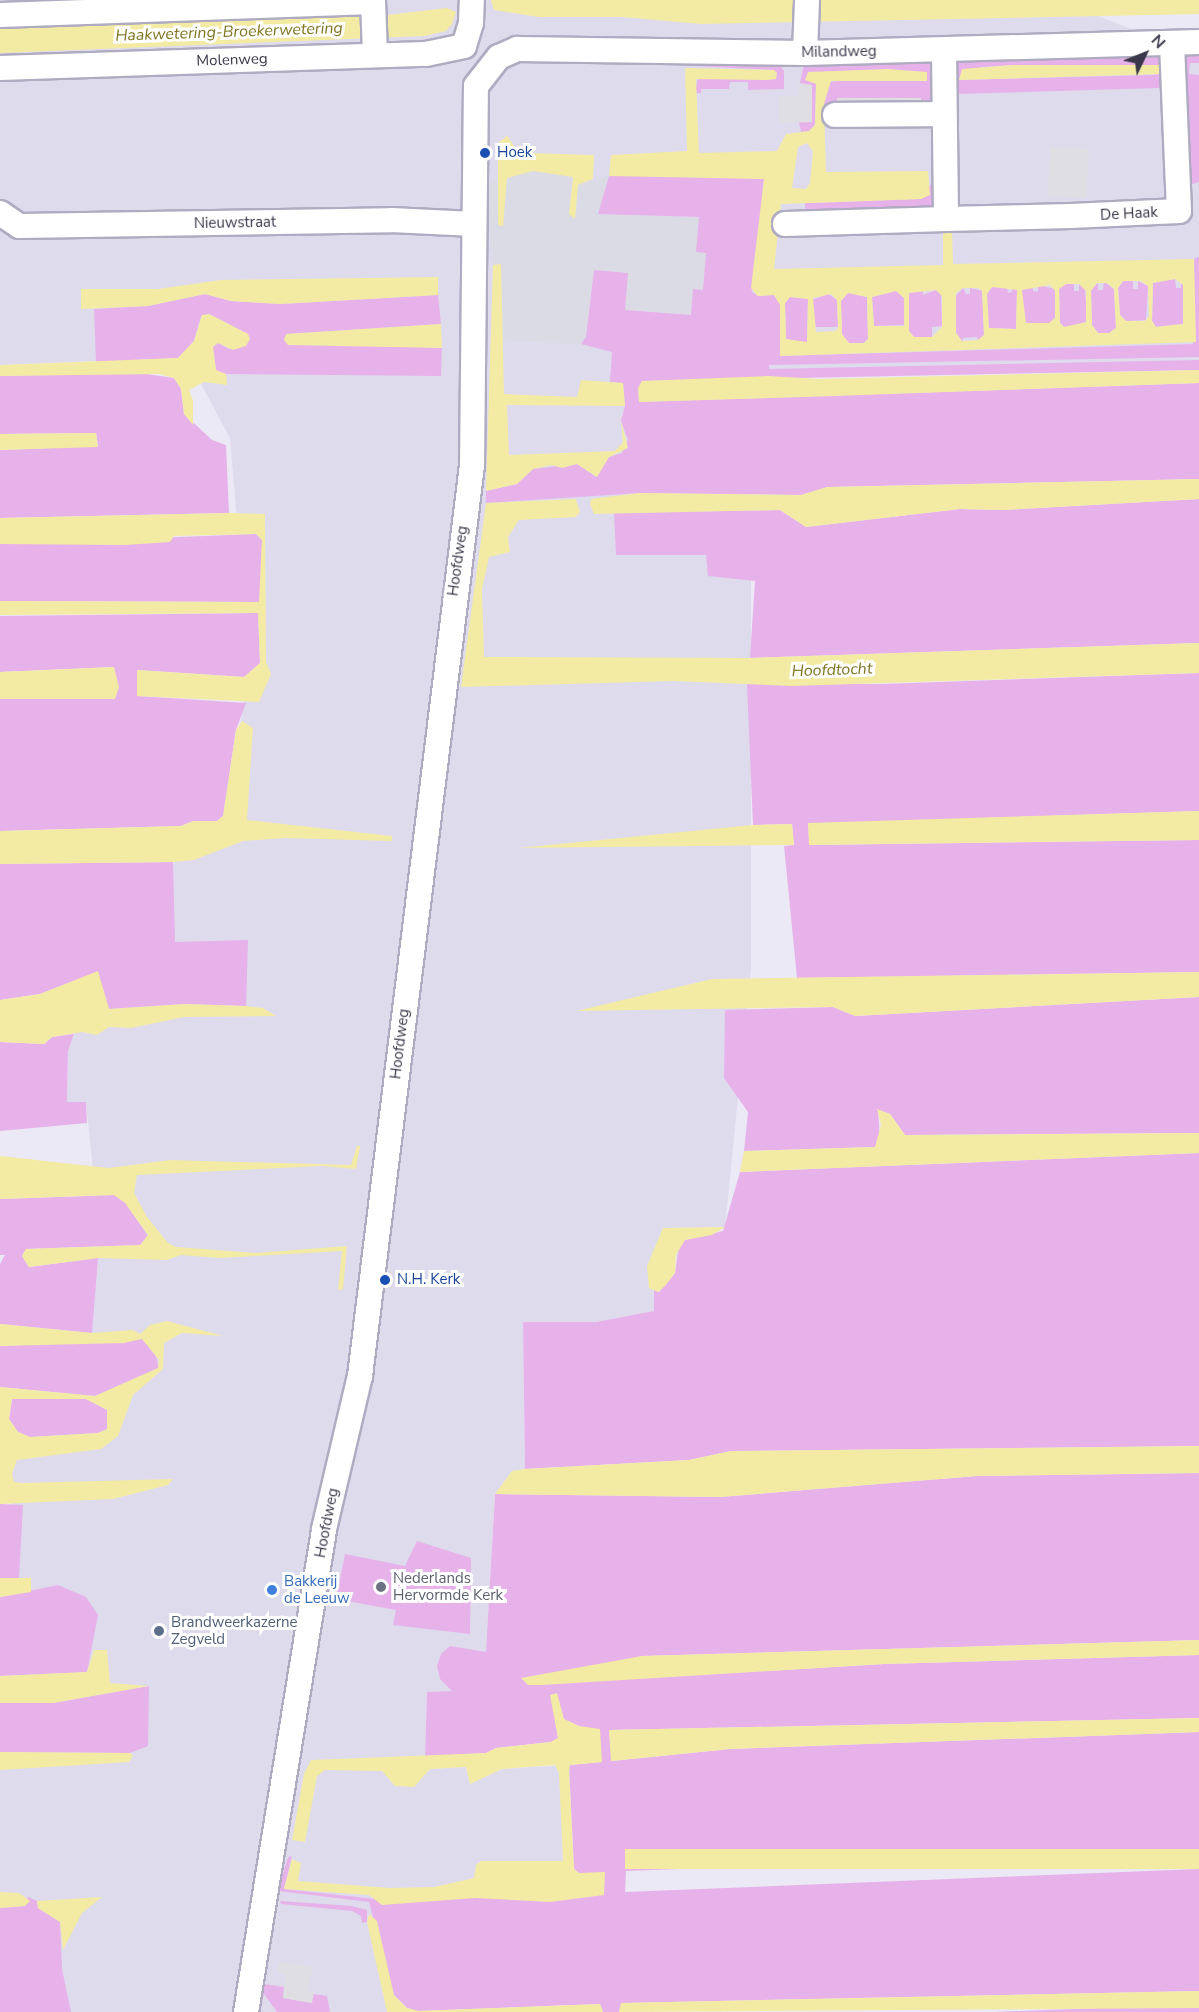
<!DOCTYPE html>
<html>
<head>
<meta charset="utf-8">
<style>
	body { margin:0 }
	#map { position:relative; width:1199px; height:2012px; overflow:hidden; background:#ebe9f5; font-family:"Nunito Sans",sans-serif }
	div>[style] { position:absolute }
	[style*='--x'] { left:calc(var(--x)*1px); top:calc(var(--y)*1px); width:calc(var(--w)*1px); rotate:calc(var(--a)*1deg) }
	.residential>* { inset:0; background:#dedbed }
	.industrial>* { inset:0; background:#dbdbe5 }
	.green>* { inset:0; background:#e7b1ea }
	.parking>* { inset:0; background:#dedee3; transform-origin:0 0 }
	.water>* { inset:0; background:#f3eba4; transform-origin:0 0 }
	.roads { filter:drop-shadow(2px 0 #afabc1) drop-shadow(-2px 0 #afabc1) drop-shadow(0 2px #afabc1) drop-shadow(0 -2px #afabc1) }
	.minor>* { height:24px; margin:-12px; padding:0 12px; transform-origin:12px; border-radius:12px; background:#fff }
	.dots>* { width:16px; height:16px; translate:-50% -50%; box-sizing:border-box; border:3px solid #fff; border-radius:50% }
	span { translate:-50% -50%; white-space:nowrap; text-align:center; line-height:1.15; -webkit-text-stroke:6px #fff; paint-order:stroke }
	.street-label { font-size:15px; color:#393749 }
	.transit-label { font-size:15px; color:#164399 }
	.left { translate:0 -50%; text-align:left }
	.worship-label { font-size:15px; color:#5b616d }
	.shop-label { font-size:15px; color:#366cbe }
	.service-label { font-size:15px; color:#4e5e75 }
	.water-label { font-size:16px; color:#7f7622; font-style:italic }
	.north { position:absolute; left:1115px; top:24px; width:60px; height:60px; -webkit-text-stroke:4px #fff; paint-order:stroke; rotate:47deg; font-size:16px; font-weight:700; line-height:24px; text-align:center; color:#393749 }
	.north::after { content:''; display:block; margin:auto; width:21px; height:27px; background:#393749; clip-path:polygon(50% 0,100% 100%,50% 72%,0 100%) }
</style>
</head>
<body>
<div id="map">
	<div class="residential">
		<i style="clip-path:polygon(0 0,1058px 0,1199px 56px,1199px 365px,751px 376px,751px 968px,725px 1227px,663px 1228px,649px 1288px,654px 1290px,654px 1311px,596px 1322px,523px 1322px,525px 1469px,512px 1472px,495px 1494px,486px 1653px,451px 1646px,452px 1691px,427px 1692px,425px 1757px,415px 1785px,430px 1769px,466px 1767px,470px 1784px,502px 1769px,569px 1765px,574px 1869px,394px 1995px,387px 2012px,0 2012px,0 1644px,19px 1553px,7px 1469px,100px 1240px,86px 1102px,67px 1102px,68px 1051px,74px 1034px,171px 946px,156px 890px,234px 770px,249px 664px,230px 438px,180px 345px,118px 360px,0 365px)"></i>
	</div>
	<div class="industrial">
		<i style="clip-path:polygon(533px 171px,573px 177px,569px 210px,574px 219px,578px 185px,609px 176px,598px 214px,699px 217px,696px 251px,706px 252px,703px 290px,691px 315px,625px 310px,594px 270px,585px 337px,581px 344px,501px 341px,501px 265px,493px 265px,484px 182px)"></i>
	</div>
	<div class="green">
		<i style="clip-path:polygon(1199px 50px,1199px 63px,1190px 63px,1189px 74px,1199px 75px,1199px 182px,1189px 185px,1187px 95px,1180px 94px,1184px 56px)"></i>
		<i style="clip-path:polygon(evenodd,1161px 55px,1168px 85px,1159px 88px,955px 94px,949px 66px,959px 58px,1161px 55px,1013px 65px,1159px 65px,1161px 67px,1160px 74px,1152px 75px,960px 80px,983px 67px,1013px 65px)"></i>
		<i style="clip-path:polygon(926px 60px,933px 66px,934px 103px,921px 110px,921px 98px,837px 99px,832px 125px,826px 125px,824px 104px,829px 82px,927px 72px,808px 72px,816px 84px,815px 125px,809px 131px,801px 132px,799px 122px,811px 122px,812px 85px,800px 83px,804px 64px)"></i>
		<i style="clip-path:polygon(597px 61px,777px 61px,784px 71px,784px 89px,748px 90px,748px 82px,730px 82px,729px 89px,701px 89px,701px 93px,695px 93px,698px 77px,776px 79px,774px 70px)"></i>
		<i style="clip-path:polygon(643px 175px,764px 179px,752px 292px,758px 296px,774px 295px,781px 306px,780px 356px,1193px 344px,1194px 259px,1199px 257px,1199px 357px,769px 365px,769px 369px,1199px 360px,1199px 370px,642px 381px,638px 388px,639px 402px,1199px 383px,1199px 479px,828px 487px,801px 495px,640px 493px,486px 503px,486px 491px,517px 484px,533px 469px,577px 464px,596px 477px,609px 457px,622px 453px,628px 440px,621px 421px,625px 406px,623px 383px,610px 382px,612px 352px,581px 344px,586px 337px,594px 270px,628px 273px,625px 310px,691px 315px,693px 289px,703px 290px,706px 253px,696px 252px,699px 217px,598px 214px,609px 176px)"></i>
		<i style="clip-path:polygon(931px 184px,938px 184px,936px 208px,805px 218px,805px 203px,921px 199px)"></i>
		<i style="clip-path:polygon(1175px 279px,1176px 288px,1181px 288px,1181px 282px,1183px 285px,1183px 324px,1156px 327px,1152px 321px,1153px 283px)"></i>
		<i style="clip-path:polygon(1123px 281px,1133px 281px,1133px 289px,1138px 289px,1138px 281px,1148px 286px,1146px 320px,1126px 321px,1120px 315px,1118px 288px)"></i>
		<i style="clip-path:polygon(1104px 282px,1114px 289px,1116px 328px,1109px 333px,1098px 333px,1092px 325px,1091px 289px,1098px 283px,1098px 290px,1103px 290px)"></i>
		<i style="clip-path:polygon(1066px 284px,1074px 284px,1074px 291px,1079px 291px,1079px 284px,1085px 289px,1087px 320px,1081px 326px,1064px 327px,1060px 323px,1059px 289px)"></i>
		<i style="clip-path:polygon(1038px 285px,1055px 289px,1056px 316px,1050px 323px,1028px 324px,1022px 318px,1022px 290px,1033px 286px,1033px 291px,1038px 292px)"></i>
		<i style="clip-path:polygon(992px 287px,1007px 287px,1008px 293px,1012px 292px,1012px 288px,1017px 290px,1016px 329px,988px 328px,987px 294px)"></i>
		<i style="clip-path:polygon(963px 288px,966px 294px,970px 294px,970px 288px,982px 291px,984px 335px,978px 340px,977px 337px,963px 338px,962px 341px,956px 333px,955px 297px)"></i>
		<i style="clip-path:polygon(914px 290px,923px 290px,923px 295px,936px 290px,941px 294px,942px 326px,932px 327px,932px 337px,914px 337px,909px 331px,908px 295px)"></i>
		<i style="clip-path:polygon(896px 291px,904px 298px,904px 325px,874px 326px,872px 297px)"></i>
		<i style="clip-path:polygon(848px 293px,867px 297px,868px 339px,864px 343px,849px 343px,842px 334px,841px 301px)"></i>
		<i style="clip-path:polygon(205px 294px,231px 301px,280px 304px,438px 295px,441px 324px,286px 334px,364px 344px,442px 348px,441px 376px,226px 374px,216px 371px,213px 347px,218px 343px,229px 349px,248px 334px,209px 314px,201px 316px,194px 341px,178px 358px,96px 362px,94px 309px,148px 306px)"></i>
		<i style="clip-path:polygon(828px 294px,837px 300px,838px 327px,816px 327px,816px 332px,812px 300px)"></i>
		<i style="clip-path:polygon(790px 297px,808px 299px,807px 342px,791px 343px,786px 339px,785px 303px)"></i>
		<i style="clip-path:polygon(140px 373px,174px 378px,181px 389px,184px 414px,212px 440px,226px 445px,229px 513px,0 518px,0 450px,98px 446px,96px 433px,0 434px,0 376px)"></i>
		<i style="clip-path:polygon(1199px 499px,1199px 643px,750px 658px,755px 581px,708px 576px,706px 555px,616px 555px,614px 513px,780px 510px,806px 527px,960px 509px,1004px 510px)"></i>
		<i style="clip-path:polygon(256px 534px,262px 540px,260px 602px,0 601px,0 544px)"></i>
		<i style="clip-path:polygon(258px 613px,260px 663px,244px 677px,137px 670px,138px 696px,246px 703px,236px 730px,223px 816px,217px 821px,193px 821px,181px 826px,0 831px,0 699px,115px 699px,114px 667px,0 672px,0 616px)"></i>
		<i style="clip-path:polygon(1199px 673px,1199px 811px,808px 824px,810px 845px,1199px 840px,1199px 972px,797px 978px,784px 846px,794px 845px,792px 824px,753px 825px,747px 684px,883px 684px)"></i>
		<i style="clip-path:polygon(173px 862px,175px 942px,248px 940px,246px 1006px,185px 1004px,109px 1009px,97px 972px,40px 994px,0 1000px,0 864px)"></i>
		<i style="clip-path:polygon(1199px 997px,1199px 1133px,905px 1135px,890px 1114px,878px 1110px,880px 1139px,875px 1147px,744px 1151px,748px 1112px,724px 1078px,725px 1010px,833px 1007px,855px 1016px)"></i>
		<i style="clip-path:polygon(74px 1034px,68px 1051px,67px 1102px,86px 1102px,87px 1123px,0 1131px,0 1042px,44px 1044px,52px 1037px)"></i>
		<i style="clip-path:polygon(1199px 1153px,1199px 1446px,731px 1451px,689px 1460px,525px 1469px,523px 1322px,596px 1322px,654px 1311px,654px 1290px,659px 1292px,675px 1273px,679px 1245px,685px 1240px,723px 1231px,740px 1172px)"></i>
		<i style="clip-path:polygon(114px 1195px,125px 1202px,148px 1236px,141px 1245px,26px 1249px,22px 1256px,29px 1267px,98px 1258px,92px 1333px,0 1324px,0 1264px,5px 1255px,0 1255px,0 1199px)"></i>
		<i style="clip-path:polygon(143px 1339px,154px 1349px,159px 1368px,95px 1396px,0 1387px,0 1346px)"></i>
		<i style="clip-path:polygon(12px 1399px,86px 1399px,107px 1410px,107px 1429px,98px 1433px,30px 1437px,18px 1432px,9px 1419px)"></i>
		<i style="clip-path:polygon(1199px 1473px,1199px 1640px,642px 1656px,528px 1685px,884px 1664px,1199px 1655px,1199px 1718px,609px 1730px,612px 1761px,730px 1749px,1199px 1732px,1199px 1849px,626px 1871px,625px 1892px,1199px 1869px,1199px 1991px,622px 2003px,619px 2012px,603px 2012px,600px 2004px,418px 2011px,407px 2008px,394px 1995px,369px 1902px,278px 1891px,288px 1857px,292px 1856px,284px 1889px,375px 1899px,579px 1873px,574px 1869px,569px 1765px,602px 1762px,579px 1726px,563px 1719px,556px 1694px,551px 1695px,558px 1738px,551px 1742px,496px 1748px,486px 1753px,425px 1757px,427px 1692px,452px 1691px,440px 1679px,437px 1666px,441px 1654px,450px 1646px,486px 1652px,495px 1494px,720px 1497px,977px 1476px)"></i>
		<i style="clip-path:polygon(0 1504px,23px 1505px,19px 1578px,0 1578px)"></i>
		<i style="clip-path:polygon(417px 1541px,471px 1558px,470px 1634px,393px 1625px,396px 1610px,336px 1599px,345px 1554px,405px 1566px)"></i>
		<i style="clip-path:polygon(58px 1585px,86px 1597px,98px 1615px,87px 1672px,0 1676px,0 1597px)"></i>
		<i style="clip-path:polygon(149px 1686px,148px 1746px,130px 1753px,0 1752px,0 1703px,53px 1703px)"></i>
		<i style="clip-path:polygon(28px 1897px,37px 1901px,38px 1908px,60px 1922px,62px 1969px,71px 2012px,0 2012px,0 1908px,25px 1906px)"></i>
		<i style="clip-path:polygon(280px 1901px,352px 1906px,367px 1910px,367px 1922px,362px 1923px,361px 1916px,352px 1911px,281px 1904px)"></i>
		<i style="clip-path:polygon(257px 1983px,284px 1987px,283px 1998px,311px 2003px,313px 1994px,327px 1996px,330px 2012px,277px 2012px,264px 1994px,260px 2012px,252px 2012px)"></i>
		<i style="clip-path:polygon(1147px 2006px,1199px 2008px,1199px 2012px,995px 2012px)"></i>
	</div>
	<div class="parking">
		<i style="clip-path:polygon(799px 84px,812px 85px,812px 122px,779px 123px,779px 96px,799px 96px)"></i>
		<i style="left:921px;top:98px;width:12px;height:84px;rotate:90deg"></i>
		<i style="left:1050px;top:147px;width:39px;height:49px;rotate:3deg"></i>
		<i style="clip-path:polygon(279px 1961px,313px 1967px,308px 1991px,314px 1992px,312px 2003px,283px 1998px,286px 1975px,277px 1972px)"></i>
	</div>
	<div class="water">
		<i style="clip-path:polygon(491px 0,1199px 0,1199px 14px,701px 24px,622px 17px,539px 17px,494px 10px)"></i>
		<i style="clip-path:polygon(447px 8px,456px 12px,452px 24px,446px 31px,425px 36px,0 53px,0 24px,359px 11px,387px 15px)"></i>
		<i style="clip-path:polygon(1013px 65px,1159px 65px,1161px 74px,959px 80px,962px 69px)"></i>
		<i style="clip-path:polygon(evenodd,685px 68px,774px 70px,777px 73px,776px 79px,768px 80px,696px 79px,699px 153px,777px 151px,786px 134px,809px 131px,815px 125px,816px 84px,805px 80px,808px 72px,888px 69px,927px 72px,927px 81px,831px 81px,824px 104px,826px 172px,928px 171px,930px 195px,921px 199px,781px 204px,774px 269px,943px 265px,943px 231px,952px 231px,953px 264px,1194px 259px,1196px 342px,780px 356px,780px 305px,774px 295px,758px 296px,751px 288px,764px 179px,609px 176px,611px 155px,687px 151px,685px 68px,807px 143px,813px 151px,810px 183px,806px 189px,792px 188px,798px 147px,807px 143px,685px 68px,1175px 279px,1183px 285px,1183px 324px,1156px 327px,1152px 321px,1153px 283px,1175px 279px,685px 68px,1123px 281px,1141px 281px,1148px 286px,1149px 316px,1145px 321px,1126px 321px,1120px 315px,1118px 288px,1123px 281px,685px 68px,1097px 283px,1107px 283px,1114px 289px,1116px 328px,1109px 333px,1098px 333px,1092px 325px,1091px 291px,1097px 283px,685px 68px,1079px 284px,1086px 291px,1086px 322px,1064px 327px,1060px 323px,1059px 289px,1066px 284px,1079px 284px,685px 68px,1050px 285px,1055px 291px,1055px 318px,1049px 323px,1026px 323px,1022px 290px,1050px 285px,685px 68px,992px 287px,1017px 290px,1016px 329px,989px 328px,987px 294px,992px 287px,685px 68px,978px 288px,982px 291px,984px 335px,978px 340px,962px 341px,956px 333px,956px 293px,963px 288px,978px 288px,685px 68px,936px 290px,942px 296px,942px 327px,932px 337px,914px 337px,909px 331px,909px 293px,936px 290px,685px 68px,896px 291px,904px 298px,904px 326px,874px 326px,872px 297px,896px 291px,685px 68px,848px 293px,867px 297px,868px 339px,864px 343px,849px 343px,842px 334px,841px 301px,848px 293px,685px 68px,831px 294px,837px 300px,838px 327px,836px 331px,816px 332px,813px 298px,831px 294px,685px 68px,790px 297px,808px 299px,807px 342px,786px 339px,785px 303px,790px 297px)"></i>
		<i style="clip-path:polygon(507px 136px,517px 150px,527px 153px,594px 155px,593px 179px,578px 185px,575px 219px,569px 214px,573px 177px,533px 171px,507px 178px,503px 226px,498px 225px,498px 143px)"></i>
		<i style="clip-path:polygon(501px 264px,504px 394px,577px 397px,581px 380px,623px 383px,625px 406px,507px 405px,509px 455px,615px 451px,623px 442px,621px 421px,628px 448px,609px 457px,597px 477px,577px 464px,562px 468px,552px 465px,533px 469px,517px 484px,486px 491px,493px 265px)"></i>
		<i style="clip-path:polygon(438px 277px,438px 295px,280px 304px,231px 301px,205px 294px,148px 306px,81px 309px,81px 289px,158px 289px,221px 280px)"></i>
		<i style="clip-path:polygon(209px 314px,248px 334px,250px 339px,246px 346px,233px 350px,218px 343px,213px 347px,216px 370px,226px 374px,227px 385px,204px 382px,189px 390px,193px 401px,193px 425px,184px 414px,181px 389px,174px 378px,159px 374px,0 376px,0 365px,178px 358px,194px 341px,202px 315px)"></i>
		<i style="clip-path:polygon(441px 324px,442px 348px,288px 345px,284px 340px,286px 334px)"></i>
		<i style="clip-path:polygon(1199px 370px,1199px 383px,805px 397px,639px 402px,638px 388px,642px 381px,768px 376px,819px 379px)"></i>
		<i style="clip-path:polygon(96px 433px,98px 447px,0 450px,0 434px)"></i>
		<i style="clip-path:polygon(1199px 479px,1199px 499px,1004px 510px,960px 509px,806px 527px,780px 510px,594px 514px,590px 504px,591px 499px,640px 493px,801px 495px,827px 487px)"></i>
		<i style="clip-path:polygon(576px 499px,580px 512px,576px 517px,519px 520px,508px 537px,510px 552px,489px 557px,482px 589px,484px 657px,750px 658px,1199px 643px,1199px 673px,792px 686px,672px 681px,461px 687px,486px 503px)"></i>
		<i style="clip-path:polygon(229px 513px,265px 514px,266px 662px,271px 674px,259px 702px,137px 696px,137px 670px,244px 677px,260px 663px,258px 613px,0 615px,0 601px,259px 602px,262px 540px,256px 534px,174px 536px,170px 542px,125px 545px,0 544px,0 518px)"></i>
		<i style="clip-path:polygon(114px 667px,119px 687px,115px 699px,0 699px,0 672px)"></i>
		<i style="clip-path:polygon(242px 721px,253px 728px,247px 820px,392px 836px,392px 841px,285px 838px,243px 841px,194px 860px,173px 862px,0 864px,0 831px,181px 826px,193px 821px,217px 821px,223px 816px,236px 730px)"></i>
		<i style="clip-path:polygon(1199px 811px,1199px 840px,809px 845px,808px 823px)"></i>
		<i style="clip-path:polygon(792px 824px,794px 845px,518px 848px,753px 825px)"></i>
		<i style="clip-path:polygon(98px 971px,109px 1009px,185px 1004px,246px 1006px,263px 1008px,276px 1016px,184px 1017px,131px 1028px,109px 1027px,97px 1035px,82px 1032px,52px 1037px,44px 1044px,0 1042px,0 1000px,40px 994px)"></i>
		<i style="clip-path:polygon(1199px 972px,1199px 997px,855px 1016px,833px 1007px,576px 1011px,712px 979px)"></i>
		<i style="clip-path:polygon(877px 1109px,890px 1114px,905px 1135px,1199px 1133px,1199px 1153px,740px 1172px,744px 1151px,875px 1147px,881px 1125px)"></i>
		<i style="clip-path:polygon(357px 1146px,360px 1146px,356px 1169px,322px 1166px,137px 1175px,134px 1193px,147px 1217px,168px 1243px,176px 1247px,256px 1253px,347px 1246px,343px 1289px,338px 1290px,342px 1251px,219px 1258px,181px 1255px,167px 1260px,98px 1258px,29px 1267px,22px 1256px,26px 1249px,140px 1245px,148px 1235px,125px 1203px,114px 1195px,0 1199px,0 1156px,109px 1168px,170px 1160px,351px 1165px)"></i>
		<i style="clip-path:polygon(725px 1227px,712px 1235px,685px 1240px,676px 1255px,675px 1273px,665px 1286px,658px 1292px,649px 1288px,647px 1266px,663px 1228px)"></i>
		<i style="clip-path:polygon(evenodd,167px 1321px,223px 1336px,182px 1333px,164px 1343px,163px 1369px,133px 1395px,118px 1436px,101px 1449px,17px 1460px,12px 1474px,14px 1482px,23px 1483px,173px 1479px,168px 1485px,113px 1499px,0 1504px,0 1387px,95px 1396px,158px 1368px,159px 1360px,142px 1339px,124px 1343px,0 1346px,0 1324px,92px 1333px,133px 1330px,140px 1334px,150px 1325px,167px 1321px,12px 1399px,86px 1399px,107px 1410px,107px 1429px,98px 1433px,30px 1437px,18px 1432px,9px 1419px,12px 1399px)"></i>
		<i style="clip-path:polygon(1199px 1446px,1199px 1473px,977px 1476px,720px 1497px,495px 1494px,512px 1471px,525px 1469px,689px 1460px,731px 1451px)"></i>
		<i style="clip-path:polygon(0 1578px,31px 1578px,31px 1592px,0 1597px)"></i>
		<i style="clip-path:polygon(1199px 1640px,1199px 1655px,884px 1664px,542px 1685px,528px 1685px,521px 1678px,642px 1656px)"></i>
		<i style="clip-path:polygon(94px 1650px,107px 1650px,110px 1683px,149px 1686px,53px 1703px,0 1703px,0 1676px,87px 1672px)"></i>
		<i style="clip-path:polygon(557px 1693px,564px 1719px,579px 1726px,600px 1729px,602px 1762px,570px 1765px,569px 1771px,574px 1869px,579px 1873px,605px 1872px,604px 1895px,550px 1902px,475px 1898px,382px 1905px,369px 1895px,284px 1889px,292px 1859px,301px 1863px,298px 1881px,390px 1888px,434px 1887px,474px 1878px,476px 1865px,481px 1861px,563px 1861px,559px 1773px,555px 1765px,502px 1769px,470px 1784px,466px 1767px,430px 1769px,414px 1787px,395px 1786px,382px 1771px,325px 1770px,317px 1776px,305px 1842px,292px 1840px,304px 1774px,311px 1760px,486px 1753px,496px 1748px,551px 1742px,558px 1738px,550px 1695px)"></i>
		<i style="clip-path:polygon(1199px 1718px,1199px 1732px,730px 1749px,611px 1761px,609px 1730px)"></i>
		<i style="clip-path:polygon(0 1752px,130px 1753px,133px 1756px,129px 1762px,0 1770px)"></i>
		<i style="left:1199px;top:1849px;width:20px;height:574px;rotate:90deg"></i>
		<i style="clip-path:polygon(0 1892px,19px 1893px,30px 1901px,25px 1906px,0 1908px)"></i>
		<i style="clip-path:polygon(102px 1897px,82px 1913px,63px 1950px,60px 1922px,38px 1908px,37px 1901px)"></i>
		<i style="clip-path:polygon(369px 1914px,377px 1921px,394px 1995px,407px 2008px,418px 2011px,600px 2004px,603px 2012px,387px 2012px,367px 1922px)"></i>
		<i style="clip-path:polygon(1199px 1991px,1199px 2008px,619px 2012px,621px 2003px)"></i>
	</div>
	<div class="roads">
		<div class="minor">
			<i style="--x:373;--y:0;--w:55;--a:87.9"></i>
			<i style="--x:0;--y:15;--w:373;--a:-2"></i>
			<i style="--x:464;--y:46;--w:24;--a:-73"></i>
			<i style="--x:471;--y:23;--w:23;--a:-88"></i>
			<i style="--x:944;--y:50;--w:169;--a:89.3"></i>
			<i style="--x:946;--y:219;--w:125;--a:-1.4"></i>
			<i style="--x:1071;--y:216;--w:108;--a:-2.7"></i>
			<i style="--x:1179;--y:211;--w:168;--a:-92.4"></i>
			<i style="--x:805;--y:53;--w:53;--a:-87.8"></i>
			<i style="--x:0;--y:68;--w:426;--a:-1.9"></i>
			<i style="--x:426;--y:54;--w:39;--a:-12"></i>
			<i style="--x:835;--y:115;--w:108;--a:-0.5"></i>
			<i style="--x:0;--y:213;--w:23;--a:34"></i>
			<i style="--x:19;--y:226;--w:372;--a:-0.9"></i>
			<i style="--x:391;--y:220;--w:83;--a:2.8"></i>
			<i style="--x:785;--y:224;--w:161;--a:-1.8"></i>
			<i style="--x:246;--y:2012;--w:489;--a:-80.8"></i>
			<i style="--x:324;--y:1529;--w:157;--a:-76.8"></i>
			<i style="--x:360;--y:1376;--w:918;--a:-82.99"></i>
			<i style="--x:472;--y:465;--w:379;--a:-89.4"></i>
			<i style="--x:476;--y:86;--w:37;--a:-52"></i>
			<i style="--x:499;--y:57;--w:20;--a:-24"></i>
			<i style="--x:517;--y:49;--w:288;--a:0.8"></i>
			<i style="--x:805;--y:53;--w:394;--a:-1.6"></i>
		</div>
	</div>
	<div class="dots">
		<i style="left:485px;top:153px;background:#1a4fb4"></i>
		<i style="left:385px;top:1280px;background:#1a4fb4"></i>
		<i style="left:381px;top:1587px;background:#6b7280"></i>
		<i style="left:272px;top:1590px;background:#3f7fe0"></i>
		<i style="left:159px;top:1631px;background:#5c6f8a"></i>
	</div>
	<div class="street-label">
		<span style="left:839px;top:52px;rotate:-1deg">Milandweg</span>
		<span style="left:232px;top:60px;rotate:-2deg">Molenweg</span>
		<span style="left:1129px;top:214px;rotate:-3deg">De Haak</span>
		<span style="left:235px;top:223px;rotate:-1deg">Nieuwstraat</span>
		<span style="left:458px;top:561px;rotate:-82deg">Hoofdweg</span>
		<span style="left:400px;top:1044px;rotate:-83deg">Hoofdweg</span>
		<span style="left:327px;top:1523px;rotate:-79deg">Hoofdweg</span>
	</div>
	<div class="transit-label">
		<span class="left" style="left:497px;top:153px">Hoek</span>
		<span class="left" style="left:397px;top:1280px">N.H. Kerk</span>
	</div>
	<div class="worship-label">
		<span class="left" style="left:393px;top:1587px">Nederlands<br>Hervormde Kerk</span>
	</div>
	<div class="shop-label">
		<span class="left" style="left:284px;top:1590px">Bakkerij<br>de Leeuw</span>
	</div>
	<div class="service-label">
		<span class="left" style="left:171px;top:1631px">Brandweerkazerne<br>Zegveld</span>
	</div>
	<div class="water-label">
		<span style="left:229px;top:32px;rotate:-2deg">Haakwetering-Broekerwetering</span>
		<span style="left:832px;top:670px;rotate:-2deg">Hoofdtocht</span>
	</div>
	<div class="north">N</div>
</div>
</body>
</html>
